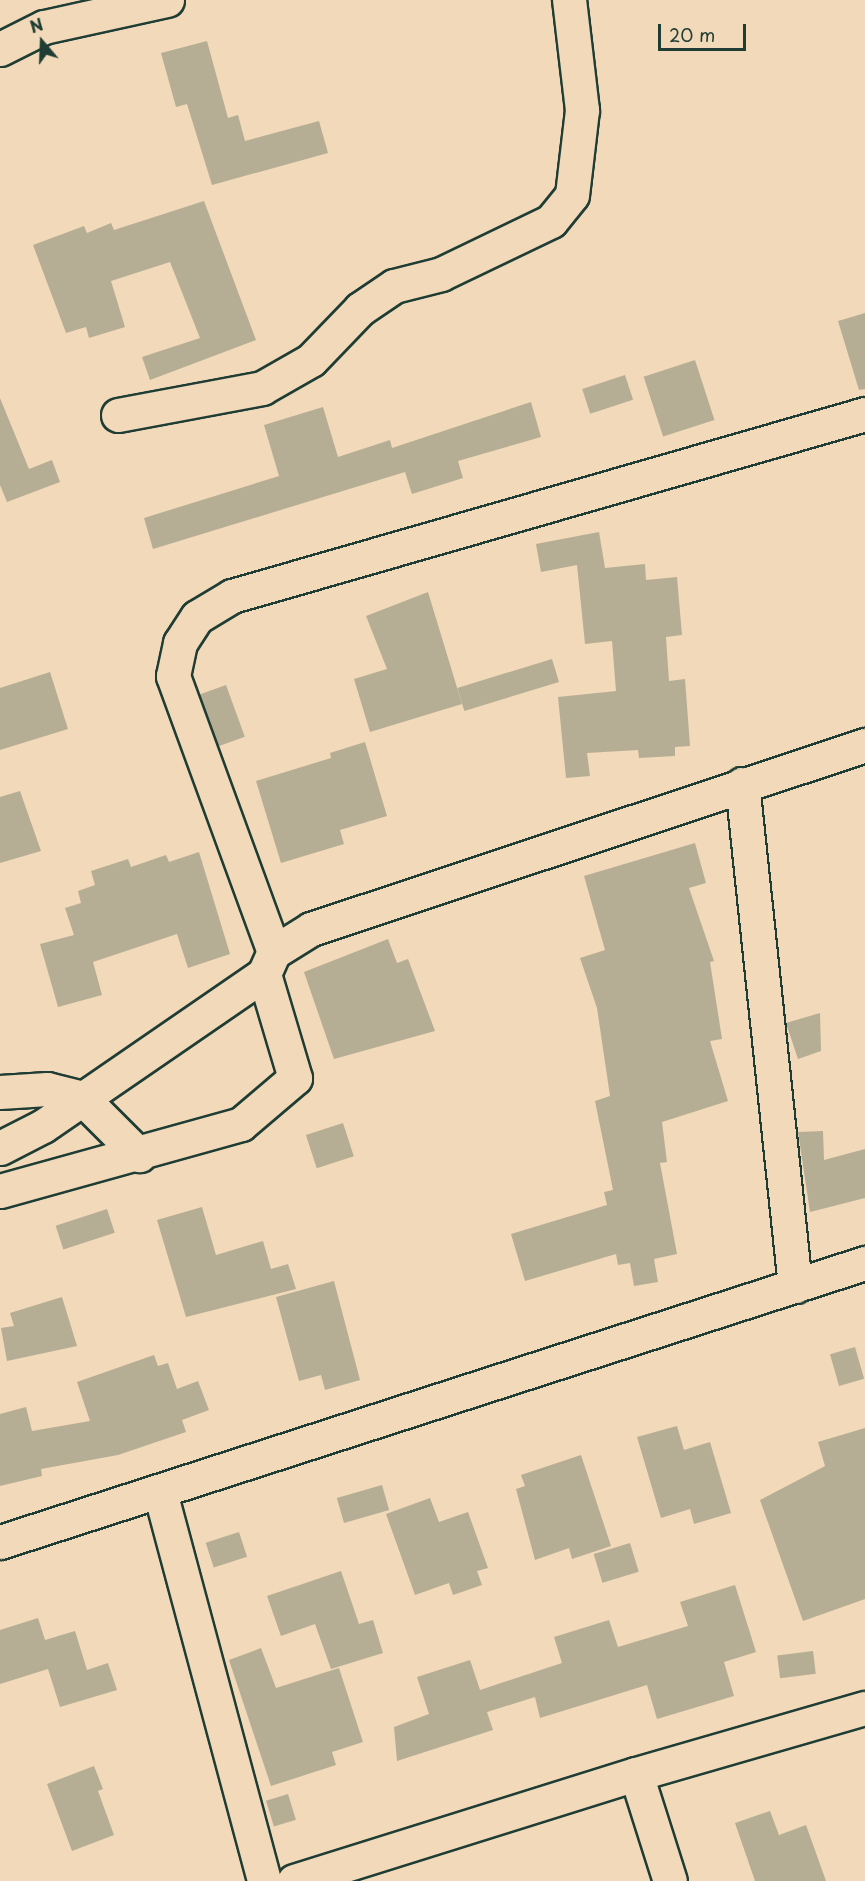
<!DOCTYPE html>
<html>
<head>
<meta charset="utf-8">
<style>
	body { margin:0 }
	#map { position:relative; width:865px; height:1881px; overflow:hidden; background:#f1d9b9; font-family:"Playpen Sans",sans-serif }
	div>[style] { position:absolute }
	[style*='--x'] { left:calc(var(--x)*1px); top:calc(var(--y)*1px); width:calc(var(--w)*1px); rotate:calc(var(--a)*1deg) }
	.building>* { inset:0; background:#b6ae94; transform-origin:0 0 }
	.roads { filter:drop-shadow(2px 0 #1f3d34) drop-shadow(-2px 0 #1f3d34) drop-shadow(0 2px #1f3d34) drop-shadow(0 -2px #1f3d34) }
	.minor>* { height:33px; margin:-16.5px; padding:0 16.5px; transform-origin:16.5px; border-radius:16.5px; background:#f1d9b9 }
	span { translate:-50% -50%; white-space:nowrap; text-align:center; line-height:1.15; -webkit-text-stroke:5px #f1d9b9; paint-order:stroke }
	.north { position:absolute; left:12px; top:12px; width:60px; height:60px; -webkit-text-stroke:4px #f1d9b9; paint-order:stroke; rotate:341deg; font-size:16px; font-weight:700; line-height:24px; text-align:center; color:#1f3d34 }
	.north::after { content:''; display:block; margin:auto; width:21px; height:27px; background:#1f3d34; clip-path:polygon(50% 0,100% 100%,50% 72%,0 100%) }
	.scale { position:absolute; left:658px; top:24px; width:88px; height:27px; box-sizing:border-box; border:3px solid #1f3d34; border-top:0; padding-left:8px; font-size:18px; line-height:21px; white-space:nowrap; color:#1f3d34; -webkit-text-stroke:4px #f1d9b9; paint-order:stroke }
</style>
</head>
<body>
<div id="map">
	<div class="building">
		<i style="clip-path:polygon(207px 41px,228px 118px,238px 115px,245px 141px,319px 121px,328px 153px,212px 185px,187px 104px,176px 107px,161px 53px)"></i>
		<i style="clip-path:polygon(204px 201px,256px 340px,150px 380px,142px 357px,200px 338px,170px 262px,111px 281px,125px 327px,89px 338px,86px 327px,66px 333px,33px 245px,84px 226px,87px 233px,111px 223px,114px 230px)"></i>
		<i style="clip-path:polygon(865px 313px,865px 389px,859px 390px,838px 321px)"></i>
		<i style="left:695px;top:360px;width:63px;height:54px;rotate:72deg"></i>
		<i style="left:625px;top:375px;width:26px;height:45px;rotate:72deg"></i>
		<i style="clip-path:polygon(0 398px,29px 469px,52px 460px,60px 482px,7px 502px,0 485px)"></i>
		<i style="clip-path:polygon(531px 402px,541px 437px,458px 461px,463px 478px,412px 494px,405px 472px,153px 549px,144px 518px,279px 476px,264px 425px,323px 407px,338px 457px,390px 440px,392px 448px)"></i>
		<i style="clip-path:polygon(599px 532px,605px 568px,645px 564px,646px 580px,677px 577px,682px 635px,666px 637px,669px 681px,685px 679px,690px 746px,675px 747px,675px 756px,639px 758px,638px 750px,587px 753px,590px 776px,566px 778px,558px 697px,616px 691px,612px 641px,585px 644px,577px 565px,541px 572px,536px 544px)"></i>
		<i style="clip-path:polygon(428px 592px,462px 704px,370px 732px,354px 679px,387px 669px,366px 616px)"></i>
		<i style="left:552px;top:659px;width:24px;height:99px;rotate:73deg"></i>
		<i style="clip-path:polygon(50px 672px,68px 729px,0 750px,0 688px)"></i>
		<i style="left:226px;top:685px;width:55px;height:28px;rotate:70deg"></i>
		<i style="clip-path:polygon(365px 742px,387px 816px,340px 830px,344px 844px,281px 863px,256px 781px,331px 758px,330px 753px)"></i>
		<i style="clip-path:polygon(20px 791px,41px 851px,0 863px,0 797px)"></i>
		<i style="clip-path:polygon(695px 843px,706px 883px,689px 888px,714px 961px,710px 962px,722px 1039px,710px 1041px,728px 1101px,662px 1122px,667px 1162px,660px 1163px,677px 1254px,654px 1259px,658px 1282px,634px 1286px,630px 1263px,618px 1265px,616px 1254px,525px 1281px,511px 1234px,607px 1205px,604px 1192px,613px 1190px,595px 1101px,610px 1096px,597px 1008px,580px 958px,605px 950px,584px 876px)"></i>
		<i style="clip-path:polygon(199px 852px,230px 954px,188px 968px,177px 934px,93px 962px,102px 995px,58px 1007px,40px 944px,74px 935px,65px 908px,81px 903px,78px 891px,95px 885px,91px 871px,128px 859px,131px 867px,166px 855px,169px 862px)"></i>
		<i style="clip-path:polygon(388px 939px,397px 963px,408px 959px,435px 1031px,334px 1059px,304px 972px)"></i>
		<i style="clip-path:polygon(820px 1013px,821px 1051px,798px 1059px,786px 1023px)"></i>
		<i style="left:343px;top:1123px;width:35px;height:39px;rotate:72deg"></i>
		<i style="clip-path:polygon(823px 1131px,824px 1160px,865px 1149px,865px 1198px,810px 1212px,798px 1132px)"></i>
		<i style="clip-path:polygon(202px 1207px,216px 1255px,263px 1241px,271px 1269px,288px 1264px,296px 1289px,186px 1317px,157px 1220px)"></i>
		<i style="left:107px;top:1209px;width:25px;height:54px;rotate:72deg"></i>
		<i style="clip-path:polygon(334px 1281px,360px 1380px,325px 1390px,321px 1375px,299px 1381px,276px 1297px)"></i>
		<i style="clip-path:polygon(62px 1297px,77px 1346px,7px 1361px,1px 1328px,14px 1326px,10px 1313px)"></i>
		<i style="left:855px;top:1347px;width:33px;height:26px;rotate:74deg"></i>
		<i style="clip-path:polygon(154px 1355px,158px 1366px,168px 1363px,177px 1389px,198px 1381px,209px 1410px,182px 1420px,186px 1432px,118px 1455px,41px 1469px,42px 1476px,0 1486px,0 1414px,26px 1407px,32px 1431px,90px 1421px,77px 1382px)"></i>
		<i style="clip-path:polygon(677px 1426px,684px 1450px,710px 1442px,731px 1513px,694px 1524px,690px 1509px,661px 1518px,637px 1437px)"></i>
		<i style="clip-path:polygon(865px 1428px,865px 1599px,803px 1621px,760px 1500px,825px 1466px,818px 1442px)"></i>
		<i style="clip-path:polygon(581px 1455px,611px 1546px,572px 1559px,569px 1548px,535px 1560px,516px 1489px,525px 1486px,521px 1475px)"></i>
		<i style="left:382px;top:1485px;width:26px;height:47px;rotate:74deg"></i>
		<i style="clip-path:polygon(430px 1498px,439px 1522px,468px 1512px,488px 1568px,477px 1571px,482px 1585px,453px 1595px,449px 1583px,415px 1595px,386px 1514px)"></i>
		<i style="left:239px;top:1532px;width:26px;height:35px;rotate:72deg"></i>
		<i style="left:630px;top:1543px;width:30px;height:38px;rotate:73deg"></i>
		<i style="clip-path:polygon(341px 1571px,359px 1624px,373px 1620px,383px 1653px,331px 1669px,315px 1624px,281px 1636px,267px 1596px)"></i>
		<i style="clip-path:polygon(735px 1585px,756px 1652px,724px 1662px,734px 1696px,657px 1719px,647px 1685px,540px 1718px,535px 1697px,487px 1712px,493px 1730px,397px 1761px,394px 1727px,429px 1714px,417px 1677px,470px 1660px,480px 1690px,562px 1663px,554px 1637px,609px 1620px,618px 1647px,688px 1626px,680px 1602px)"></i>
		<i style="clip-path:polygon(38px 1618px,45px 1640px,75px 1631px,87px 1670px,108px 1663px,117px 1690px,60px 1707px,48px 1669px,0 1684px,0 1630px)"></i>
		<i style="clip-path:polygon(261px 1648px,276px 1688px,339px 1668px,363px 1742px,332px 1752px,336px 1765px,271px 1786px,229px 1660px)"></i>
		<i style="left:813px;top:1651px;width:23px;height:36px;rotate:83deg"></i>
		<i style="clip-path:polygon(94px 1766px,103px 1789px,98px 1791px,114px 1835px,72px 1851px,47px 1784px)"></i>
		<i style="left:288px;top:1794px;width:27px;height:23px;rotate:73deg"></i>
		<i style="clip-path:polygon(770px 1811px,779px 1835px,806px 1825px,826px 1881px,755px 1881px,735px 1823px)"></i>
	</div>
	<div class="roads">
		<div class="minor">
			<i style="--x:0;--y:49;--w:49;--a:-26.6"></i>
			<i style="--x:44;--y:27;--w:126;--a:-12.4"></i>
			<i style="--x:118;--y:415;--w:147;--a:-10.6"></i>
			<i style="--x:262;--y:388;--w:56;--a:-29.7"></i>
			<i style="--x:311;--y:360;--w:71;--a:-46.1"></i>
			<i style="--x:360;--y:309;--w:41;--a:-34.1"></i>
			<i style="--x:394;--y:286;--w:49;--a:-14.3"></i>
			<i style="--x:441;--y:274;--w:122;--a:-25.7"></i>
			<i style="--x:551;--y:221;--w:33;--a:-51"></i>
			<i style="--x:572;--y:195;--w:86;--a:-83.3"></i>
			<i style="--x:582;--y:110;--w:111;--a:-96.7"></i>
			<i style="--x:742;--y:784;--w:505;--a:83.97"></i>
			<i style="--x:274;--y:952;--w:294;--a:-110.1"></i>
			<i style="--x:173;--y:676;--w:34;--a:-78"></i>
			<i style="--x:180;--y:643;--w:31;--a:-57"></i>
			<i style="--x:197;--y:617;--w:41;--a:-31"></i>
			<i style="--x:232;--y:596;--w:659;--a:-16.04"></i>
			<i style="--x:0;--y:1092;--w:47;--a:-3.7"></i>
			<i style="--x:47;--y:1089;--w:36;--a:14"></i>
			<i style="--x:82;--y:1098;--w:81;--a:45"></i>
			<i style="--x:0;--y:1148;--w:48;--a:-27.1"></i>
			<i style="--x:43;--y:1126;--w:268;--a:-34.5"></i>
			<i style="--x:0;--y:1191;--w:250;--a:-15.5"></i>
			<i style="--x:241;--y:1124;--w:71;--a:-40.4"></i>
			<i style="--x:295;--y:1078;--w:109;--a:-106.6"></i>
			<i style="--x:264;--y:974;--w:24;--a:-66"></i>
			<i style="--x:274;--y:952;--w:44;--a:-31.9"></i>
			<i style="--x:311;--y:929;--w:584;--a:-18.37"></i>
			<i style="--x:160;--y:1492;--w:403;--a:75"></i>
			<i style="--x:0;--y:1542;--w:909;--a:-17.88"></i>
			<i style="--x:636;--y:1774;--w:112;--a:72.4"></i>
			<i style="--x:294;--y:1881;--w:358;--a:-17.4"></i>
			<i style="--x:636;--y:1774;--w:238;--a:-16.1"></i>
		</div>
	</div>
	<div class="north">N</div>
	<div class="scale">20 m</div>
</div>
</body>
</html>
